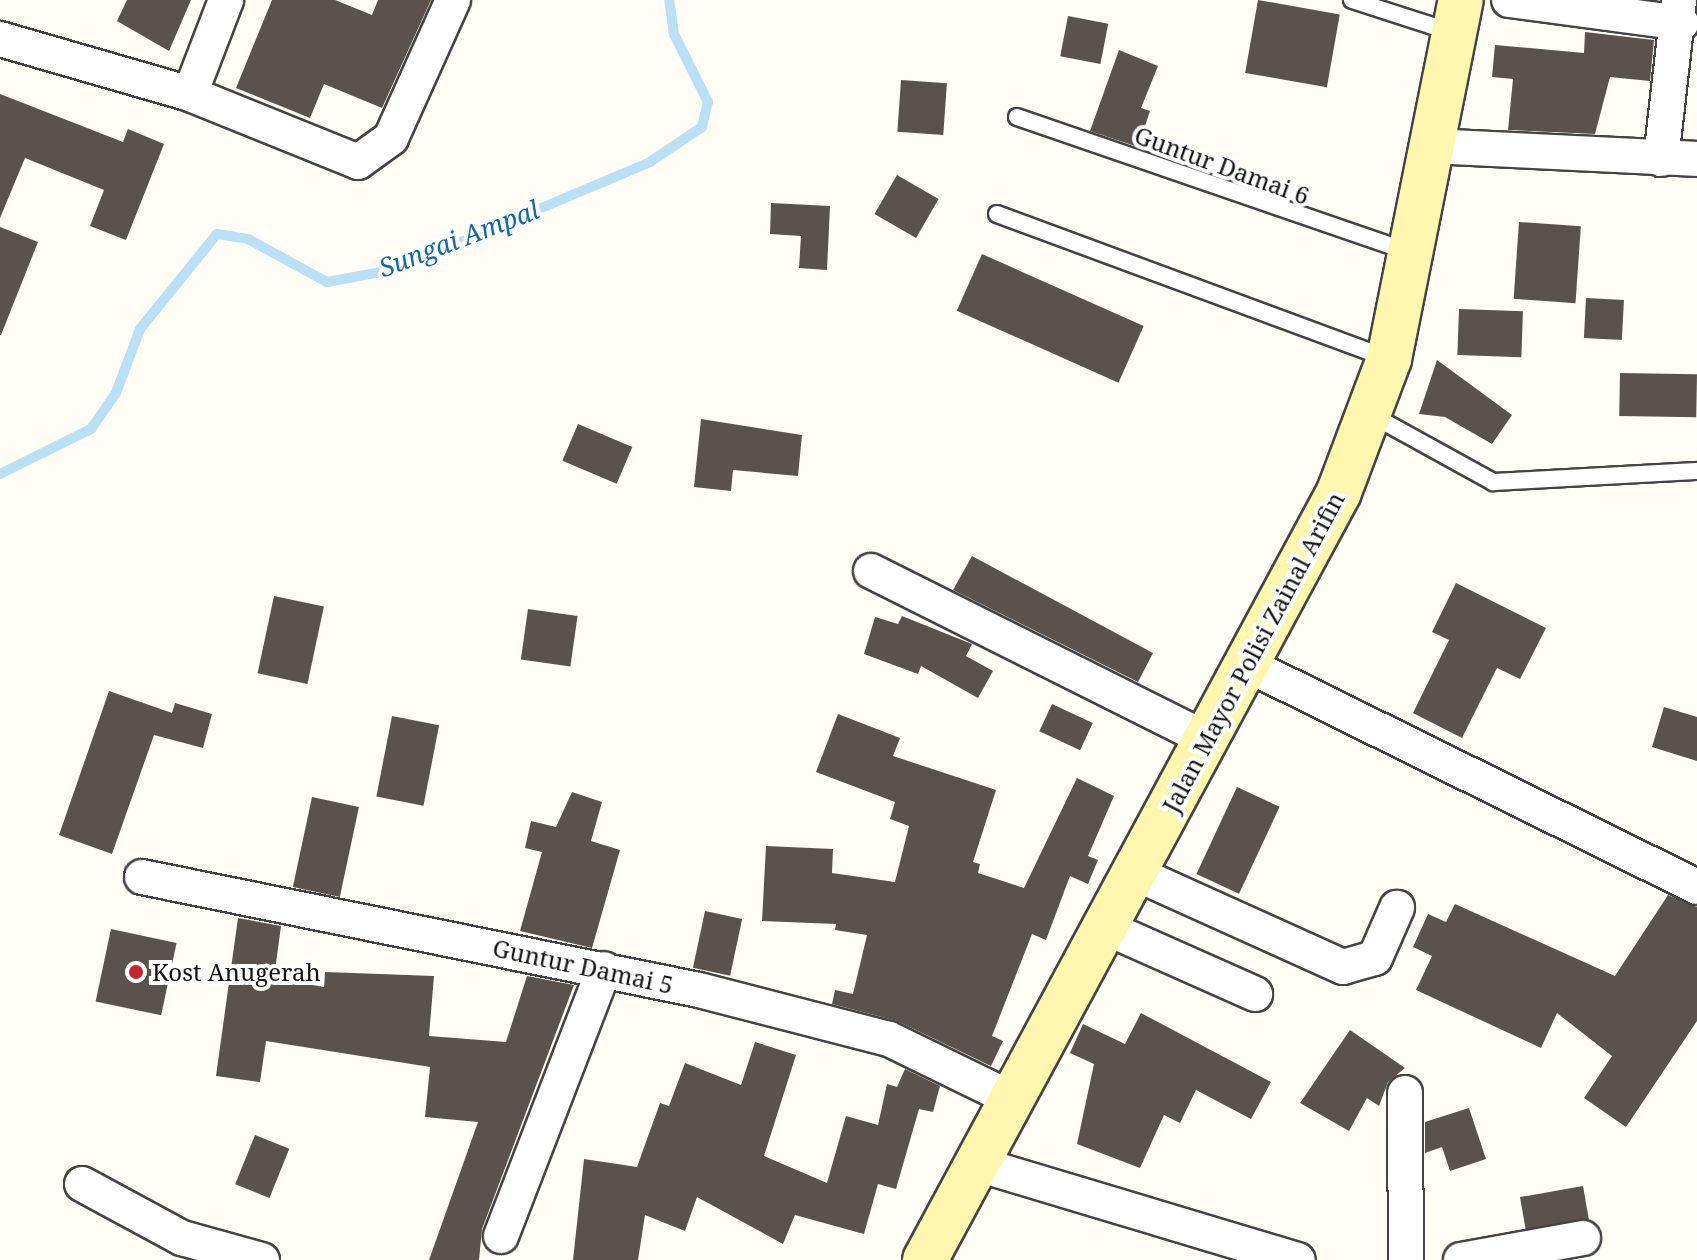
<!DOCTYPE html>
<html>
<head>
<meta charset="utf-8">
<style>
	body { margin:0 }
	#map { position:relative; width:1697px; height:1260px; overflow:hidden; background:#fffdf5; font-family:"Noto Serif",serif }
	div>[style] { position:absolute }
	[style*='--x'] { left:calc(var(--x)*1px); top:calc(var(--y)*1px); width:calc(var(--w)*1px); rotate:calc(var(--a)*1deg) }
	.stream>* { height:10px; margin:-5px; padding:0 5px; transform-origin:5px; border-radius:5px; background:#b9e0f7 }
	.building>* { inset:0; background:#5a524d; transform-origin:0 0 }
	.roads { filter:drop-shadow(2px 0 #444) drop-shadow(-2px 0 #444) drop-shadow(0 2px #444) drop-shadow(0 -2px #444) }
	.lane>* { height:16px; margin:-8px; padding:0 8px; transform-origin:8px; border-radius:8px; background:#fff }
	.street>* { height:34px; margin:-17px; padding:0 17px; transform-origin:17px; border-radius:17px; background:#fff }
	.secondary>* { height:44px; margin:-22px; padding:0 22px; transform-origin:22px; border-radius:22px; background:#fff6b0 }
	.dots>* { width:22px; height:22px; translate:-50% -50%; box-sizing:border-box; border:4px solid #fff; border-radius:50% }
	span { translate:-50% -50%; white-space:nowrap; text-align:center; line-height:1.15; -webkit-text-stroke:8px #fff; paint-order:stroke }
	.street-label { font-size:24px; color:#111 }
	.poi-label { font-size:24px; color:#111 }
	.left { translate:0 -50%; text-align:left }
	.water-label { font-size:26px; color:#1768a6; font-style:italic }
</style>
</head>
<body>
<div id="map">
	<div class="stream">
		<i style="--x:0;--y:474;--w:102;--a:-26.3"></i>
		<i style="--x:91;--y:429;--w:44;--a:-55.2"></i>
		<i style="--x:116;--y:393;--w:68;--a:-69.4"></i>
		<i style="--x:140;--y:329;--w:122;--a:-51"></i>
		<i style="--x:217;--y:234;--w:31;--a:9"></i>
		<i style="--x:248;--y:239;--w:90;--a:28.6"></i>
		<i style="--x:327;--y:282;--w:71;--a:-10.5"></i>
		<i style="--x:397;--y:269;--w:275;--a:-22.9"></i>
		<i style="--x:650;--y:162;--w:63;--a:-33.9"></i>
		<i style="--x:702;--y:127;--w:26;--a:-77"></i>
		<i style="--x:708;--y:102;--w:76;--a:-116.6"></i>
		<i style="--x:674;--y:34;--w:34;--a:-98"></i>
	</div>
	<div class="building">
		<i style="clip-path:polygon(127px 0,191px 0,169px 51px,117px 21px)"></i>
		<i style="clip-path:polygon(272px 0,335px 0,372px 15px,378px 0,431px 0,382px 108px,324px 84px,310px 118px,236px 88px)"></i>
		<i style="left:1258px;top:0;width:83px;height:74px;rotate:10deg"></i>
		<i style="left:1068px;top:16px;width:41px;height:41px;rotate:11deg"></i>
		<i style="clip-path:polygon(1585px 32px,1654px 40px,1650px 81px,1610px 77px,1595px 134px,1508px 130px,1513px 79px,1492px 77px,1495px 45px,1584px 53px)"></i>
		<i style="clip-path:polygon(1119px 50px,1158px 66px,1141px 108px,1150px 111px,1138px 147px,1090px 131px)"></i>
		<i style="left:901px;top:80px;width:46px;height:52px;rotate:4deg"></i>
		<i style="clip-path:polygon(0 94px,123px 142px,128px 129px,164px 144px,126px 240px,90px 226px,104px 190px,25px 158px,0 218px)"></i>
		<i style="left:897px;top:175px;width:48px;height:45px;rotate:30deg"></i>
		<i style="clip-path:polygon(771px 203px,830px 206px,827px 270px,799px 268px,801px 236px,770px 234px)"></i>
		<i style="left:1519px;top:222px;width:62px;height:77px;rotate:4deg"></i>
		<i style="clip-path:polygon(0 227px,38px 242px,1px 335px,0 335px)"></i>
		<i style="left:982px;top:254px;width:177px;height:62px;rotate:24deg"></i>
		<i style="left:1586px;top:298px;width:38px;height:40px;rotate:3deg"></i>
		<i style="left:1459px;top:309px;width:64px;height:46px;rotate:2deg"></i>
		<i style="clip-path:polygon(1437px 360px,1512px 415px,1492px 444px,1445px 417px,1419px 414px)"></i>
		<i style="left:1620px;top:373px;width:77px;height:43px;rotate:1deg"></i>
		<i style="clip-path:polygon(701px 419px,802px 435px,798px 476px,733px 470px,731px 491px,694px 487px)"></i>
		<i style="left:578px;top:424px;width:59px;height:40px;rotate:23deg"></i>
		<i style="clip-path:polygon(972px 556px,1153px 653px,1138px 682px,953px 590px)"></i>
		<i style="clip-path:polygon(1456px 583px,1546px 628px,1520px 679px,1497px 668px,1462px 738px,1413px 713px,1449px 640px,1432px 632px)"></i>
		<i style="left:274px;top:596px;width:51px;height:79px;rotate:12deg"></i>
		<i style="left:528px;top:609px;width:50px;height:51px;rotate:8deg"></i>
		<i style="clip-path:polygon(902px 616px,972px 644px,966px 656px,993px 671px,978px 698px,921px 666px,918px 674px,864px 654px,875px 617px,898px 624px)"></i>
		<i style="clip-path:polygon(109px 691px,172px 713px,175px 703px,212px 714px,203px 748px,154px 735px,112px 854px,59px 835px)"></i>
		<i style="left:1052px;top:704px;width:45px;height:30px;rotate:25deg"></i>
		<i style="clip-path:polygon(1664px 707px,1697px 717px,1697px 761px,1652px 747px)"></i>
		<i style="clip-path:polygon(838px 714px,900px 738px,893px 756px,996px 790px,973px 862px,980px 864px,978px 873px,1024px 888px,1077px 778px,1114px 796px,1088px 856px,1098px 860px,1088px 884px,1070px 876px,1046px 940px,1032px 934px,992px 1036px,1003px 1041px,991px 1066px,897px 1021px,832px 1004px,835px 990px,853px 994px,867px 935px,835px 930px,836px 924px,762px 921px,766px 846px,833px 849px,832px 873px,895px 882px,909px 826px,890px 819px,895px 802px,816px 772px)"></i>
		<i style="left:392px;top:716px;width:48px;height:82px;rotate:11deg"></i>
		<i style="left:1237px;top:787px;width:47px;height:96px;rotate:25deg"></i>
		<i style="clip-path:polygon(572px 792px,602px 802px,591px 841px,620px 850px,592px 948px,520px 931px,542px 852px,525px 848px,531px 821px,556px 827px)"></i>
		<i style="left:312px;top:797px;width:48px;height:92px;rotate:12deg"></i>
		<i style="clip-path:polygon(1668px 895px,1697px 907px,1697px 1021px,1626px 1127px,1584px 1098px,1612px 1056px,1557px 1013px,1541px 1048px,1416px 990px,1432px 956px,1413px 947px,1428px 914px,1446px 922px,1455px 904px,1615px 976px)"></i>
		<i style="left:705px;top:911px;width:38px;height:58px;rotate:12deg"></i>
		<i style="clip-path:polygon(238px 918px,281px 926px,274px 978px,324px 987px,325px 972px,434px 976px,429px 1036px,506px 1042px,527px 976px,574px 985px,482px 1229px,479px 1260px,429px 1260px,478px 1122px,425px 1117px,430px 1067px,266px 1041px,260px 1082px,216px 1076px)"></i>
		<i style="left:111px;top:929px;width:67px;height:74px;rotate:12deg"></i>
		<i style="clip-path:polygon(1141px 1013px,1271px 1082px,1251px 1119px,1196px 1090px,1180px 1123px,1164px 1115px,1140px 1168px,1077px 1144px,1094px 1064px,1070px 1053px,1083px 1024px,1125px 1044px)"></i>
		<i style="clip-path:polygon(1350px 1030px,1405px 1068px,1388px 1082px,1379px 1106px,1367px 1098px,1349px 1131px,1300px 1103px)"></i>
		<i style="clip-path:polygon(755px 1042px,796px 1055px,764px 1156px,827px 1183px,846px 1116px,878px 1125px,887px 1084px,897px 1087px,905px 1069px,940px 1086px,933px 1112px,919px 1109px,896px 1189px,878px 1184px,864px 1234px,795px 1215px,783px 1244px,697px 1197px,685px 1231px,645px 1215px,638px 1260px,573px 1260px,584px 1159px,637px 1167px,660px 1103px,669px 1106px,685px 1063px,741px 1085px)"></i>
		<i style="clip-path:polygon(1469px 1108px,1486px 1159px,1450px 1171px,1442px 1147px,1425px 1153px,1425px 1122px)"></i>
		<i style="left:255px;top:1135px;width:37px;height:53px;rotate:22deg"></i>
		<i style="left:1583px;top:1186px;width:34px;height:64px;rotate:80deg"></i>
	</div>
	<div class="roads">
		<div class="lane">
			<i style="--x:1352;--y:0;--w:104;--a:17.9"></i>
			<i style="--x:1017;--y:117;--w:414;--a:19"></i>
			<i style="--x:997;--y:214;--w:416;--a:20.3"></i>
			<i style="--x:1370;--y:414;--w:141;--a:28.9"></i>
			<i style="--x:1493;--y:482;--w:204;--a:-3.1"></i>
		</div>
		<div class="street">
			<i style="--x:1509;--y:0;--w:174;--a:7.6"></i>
			<i style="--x:0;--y:39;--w:198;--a:16.1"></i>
			<i style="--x:190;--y:94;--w:181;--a:22"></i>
			<i style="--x:358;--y:162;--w:41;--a:-36"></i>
			<i style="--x:391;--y:138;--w:151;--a:-65.8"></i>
			<i style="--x:190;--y:94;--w:101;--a:-69"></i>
			<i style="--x:1432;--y:146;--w:265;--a:2.8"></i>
			<i style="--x:1661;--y:159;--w:159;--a:-83.5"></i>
			<i style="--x:871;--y:571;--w:373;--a:26.6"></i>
			<i style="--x:1244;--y:663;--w:505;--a:26.31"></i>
			<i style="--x:1137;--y:874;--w:226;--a:24.3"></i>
			<i style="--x:1343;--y:967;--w:33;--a:-16"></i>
			<i style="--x:1375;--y:958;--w:55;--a:-66.3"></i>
			<i style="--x:142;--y:877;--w:568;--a:11.47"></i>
			<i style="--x:699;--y:990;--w:196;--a:14.5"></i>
			<i style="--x:889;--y:1039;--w:135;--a:26"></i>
			<i style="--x:1109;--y:929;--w:160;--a:24"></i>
			<i style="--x:1405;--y:1093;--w:167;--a:89.7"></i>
			<i style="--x:974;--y:1163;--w:338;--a:16.7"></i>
			<i style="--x:82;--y:1184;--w:114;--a:28.4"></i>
			<i style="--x:182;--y:1238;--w:83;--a:15.4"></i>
			<i style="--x:501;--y:1236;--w:286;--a:-68.9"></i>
			<i style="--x:1461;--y:1260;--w:124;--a:-10.2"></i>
		</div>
		<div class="secondary">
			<i style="--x:925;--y:1260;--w:872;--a:-61.67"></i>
			<i style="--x:1339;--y:492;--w:142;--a:-69.4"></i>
			<i style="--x:1389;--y:359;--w:366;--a:-78.7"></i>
		</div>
	</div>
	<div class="dots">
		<i style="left:136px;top:972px;background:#c4262e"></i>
	</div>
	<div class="street-label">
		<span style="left:1222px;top:165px;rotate:20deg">Guntur Damai 6</span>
		<span style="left:1253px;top:652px;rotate:-62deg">Jalan Mayor Polisi Zainal Arifin</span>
		<span style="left:583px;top:966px;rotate:12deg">Guntur Damai 5</span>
	</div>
	<div class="poi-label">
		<span class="left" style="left:152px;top:972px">Kost Anugerah</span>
	</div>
	<div class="water-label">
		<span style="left:459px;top:239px;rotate:-21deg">Sungai Ampal</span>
	</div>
</div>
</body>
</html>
